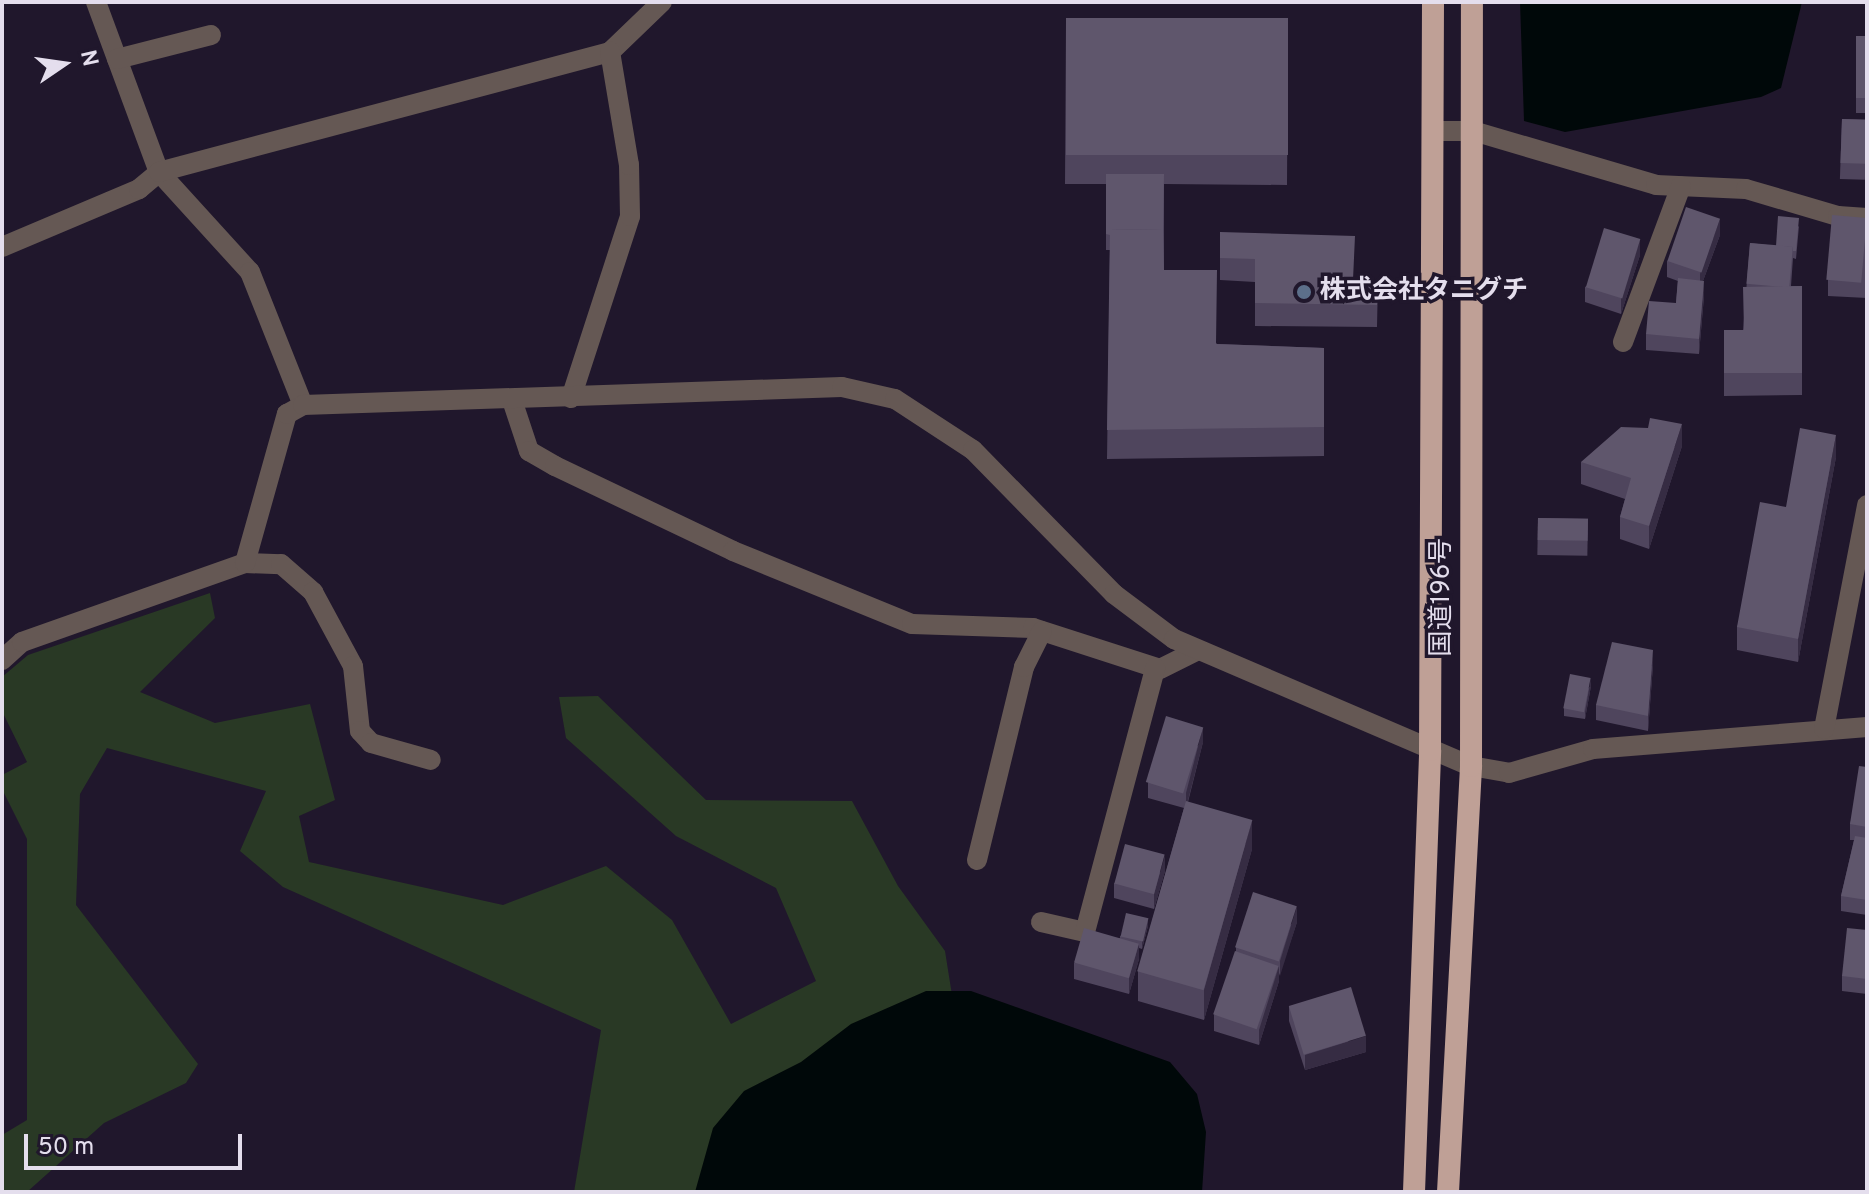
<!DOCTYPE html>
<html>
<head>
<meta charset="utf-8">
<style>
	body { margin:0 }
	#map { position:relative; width:1869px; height:1194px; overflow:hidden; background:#20172c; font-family:Overpass,"Noto Sans JP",sans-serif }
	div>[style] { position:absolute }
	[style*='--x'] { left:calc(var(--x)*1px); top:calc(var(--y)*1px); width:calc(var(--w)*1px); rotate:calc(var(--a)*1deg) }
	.green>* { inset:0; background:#293925 }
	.water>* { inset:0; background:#000809 }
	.minor>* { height:20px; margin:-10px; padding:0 10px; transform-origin:10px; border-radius:10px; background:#655854 }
	.trunk>* { height:22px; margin:-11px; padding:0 11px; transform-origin:11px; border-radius:11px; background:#bfa096 }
	.wall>* { inset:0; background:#4f455d; transform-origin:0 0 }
	.shaded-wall>* { inset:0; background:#362c43 }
	.building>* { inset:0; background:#5f566c; transform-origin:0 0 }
	.dots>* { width:22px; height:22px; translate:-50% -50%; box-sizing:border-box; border:4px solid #20172c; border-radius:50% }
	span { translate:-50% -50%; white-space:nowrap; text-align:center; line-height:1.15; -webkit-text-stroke:7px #20172c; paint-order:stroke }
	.poi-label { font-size:26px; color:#e4deed; font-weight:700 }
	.left { translate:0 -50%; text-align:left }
	.street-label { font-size:26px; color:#e4deed }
	.frame { position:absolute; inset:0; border:4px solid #e4deed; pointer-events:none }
	.north { position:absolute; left:24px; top:24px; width:80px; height:80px; -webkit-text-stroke:6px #20172c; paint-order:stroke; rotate:77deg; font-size:22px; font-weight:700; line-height:32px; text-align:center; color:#e4deed }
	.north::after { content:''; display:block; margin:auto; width:28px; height:36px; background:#e4deed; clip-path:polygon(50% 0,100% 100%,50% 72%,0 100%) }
	.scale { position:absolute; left:24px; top:1134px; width:218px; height:36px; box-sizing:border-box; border:4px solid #e4deed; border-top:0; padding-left:10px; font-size:24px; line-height:28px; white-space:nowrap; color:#e4deed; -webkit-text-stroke:6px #20172c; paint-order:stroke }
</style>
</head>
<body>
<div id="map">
	<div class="green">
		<i style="clip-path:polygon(210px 593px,215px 618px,140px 692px,215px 723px,310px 704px,335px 800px,299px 816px,309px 862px,503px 905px,606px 866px,672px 920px,731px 1024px,816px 981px,776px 888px,676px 836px,566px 738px,559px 697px,598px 696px,706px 800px,852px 801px,898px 886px,945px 951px,961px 1052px,1083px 1192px,574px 1192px,601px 1030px,283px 887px,240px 851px,266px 791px,107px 748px,80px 794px,76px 905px,198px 1064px,186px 1083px,104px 1123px,27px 1192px,2px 1192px,2px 1135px,27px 1120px,27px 839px,2px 789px,2px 775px,27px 762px,2px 711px,2px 677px,28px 655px)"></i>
	</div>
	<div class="water">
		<i style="clip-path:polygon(1520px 2px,1802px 2px,1781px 88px,1761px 97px,1565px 132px,1524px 121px)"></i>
		<i style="clip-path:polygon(926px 991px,971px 991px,1170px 1062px,1197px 1094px,1206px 1132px,1202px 1192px,695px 1192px,713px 1128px,744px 1091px,801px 1062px,851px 1024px)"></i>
	</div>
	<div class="minor">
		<i style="--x:96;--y:2;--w:181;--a:69.7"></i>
		<i style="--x:159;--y:172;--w:135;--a:47.7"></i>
		<i style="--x:250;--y:272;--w:143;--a:68.3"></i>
		<i style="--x:117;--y:59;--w:97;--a:-14.3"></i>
		<i style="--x:1434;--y:131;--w:39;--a:0"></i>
		<i style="--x:1473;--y:131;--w:191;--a:16.4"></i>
		<i style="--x:1656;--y:185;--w:90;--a:2.5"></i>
		<i style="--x:1746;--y:189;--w:96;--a:16.4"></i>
		<i style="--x:1838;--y:216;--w:29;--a:4"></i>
		<i style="--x:2;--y:247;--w:149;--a:-22.9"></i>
		<i style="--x:139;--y:189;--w:26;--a:-40"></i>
		<i style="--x:159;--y:172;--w:467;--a:-14.9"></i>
		<i style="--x:610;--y:52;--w:72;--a:-43.9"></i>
		<i style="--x:1623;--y:342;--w:166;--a:-69.6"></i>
		<i style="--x:571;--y:398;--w:191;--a:-72"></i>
		<i style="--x:630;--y:216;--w:51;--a:-91.1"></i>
		<i style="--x:629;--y:165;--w:115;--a:-99.5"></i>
		<i style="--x:512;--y:400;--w:54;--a:71.6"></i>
		<i style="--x:529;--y:451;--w:30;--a:30"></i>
		<i style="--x:555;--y:466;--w:197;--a:25.5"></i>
		<i style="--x:733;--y:551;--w:193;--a:22.2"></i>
		<i style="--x:912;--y:624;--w:121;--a:1.9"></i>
		<i style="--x:1033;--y:628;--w:133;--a:17.9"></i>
		<i style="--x:1160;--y:669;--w:42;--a:-26.6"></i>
		<i style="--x:245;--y:563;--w:36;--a:2"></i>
		<i style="--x:281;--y:564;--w:43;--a:41.2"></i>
		<i style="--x:313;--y:592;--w:84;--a:61.6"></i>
		<i style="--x:353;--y:666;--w:65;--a:83.9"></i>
		<i style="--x:360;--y:731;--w:16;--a:47"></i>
		<i style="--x:371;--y:743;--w:62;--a:15.8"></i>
		<i style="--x:2;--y:660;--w:27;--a:-42"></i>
		<i style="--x:22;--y:642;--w:237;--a:-19.5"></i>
		<i style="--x:245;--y:563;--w:155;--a:-74.3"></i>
		<i style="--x:287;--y:414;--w:18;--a:-29"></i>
		<i style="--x:303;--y:405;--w:539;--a:-1.91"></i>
		<i style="--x:842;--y:387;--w:54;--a:12.8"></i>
		<i style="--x:895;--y:399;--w:93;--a:33.2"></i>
		<i style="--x:973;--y:450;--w:202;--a:45.6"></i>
		<i style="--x:1114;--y:594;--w:75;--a:36.9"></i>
		<i style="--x:1174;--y:639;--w:323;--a:23.2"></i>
		<i style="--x:1471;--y:766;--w:39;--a:10"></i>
		<i style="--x:1509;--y:773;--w:87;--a:-15.9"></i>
		<i style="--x:1593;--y:749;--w:275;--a:-4.6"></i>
		<i style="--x:1824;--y:729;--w:228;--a:-79.1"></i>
		<i style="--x:977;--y:860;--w:199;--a:-76.3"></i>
		<i style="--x:1024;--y:667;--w:40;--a:-63.4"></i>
		<i style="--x:1041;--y:922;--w:45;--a:12.8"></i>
		<i style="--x:1085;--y:932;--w:273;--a:-75.1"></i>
	</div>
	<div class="trunk">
		<i style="--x:1414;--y:1192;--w:442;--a:-87.9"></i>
		<i style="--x:1430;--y:750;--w:748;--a:-89.77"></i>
		<i style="--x:1448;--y:1192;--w:427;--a:-86.9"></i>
		<i style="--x:1471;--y:766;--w:764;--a:-89.93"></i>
	</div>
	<div class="wall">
		<i style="clip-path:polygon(1066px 18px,1288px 19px,1287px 185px,1164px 184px,1164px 270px,1217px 344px,1324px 348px,1324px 456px,1107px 459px,1110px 250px,1106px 250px,1106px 184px,1065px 184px)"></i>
		<i style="left:1856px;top:36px;width:11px;height:77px"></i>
		<i style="left:1842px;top:119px;width:25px;height:60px;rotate:2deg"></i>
		<i style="clip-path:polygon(1867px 218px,1867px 298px,1828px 296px,1828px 280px)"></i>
		<i style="clip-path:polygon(1799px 226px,1796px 259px,1793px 258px,1791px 286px,1802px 286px,1802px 395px,1724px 396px,1724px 330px,1743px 330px,1750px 243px,1776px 246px)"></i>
		<i style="clip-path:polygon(1220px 232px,1354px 280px,1378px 280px,1377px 327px,1255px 326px,1255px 282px,1220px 280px)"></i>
		<i style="clip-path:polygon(1720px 235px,1703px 281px,1704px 296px,1699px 354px,1646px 350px,1646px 334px,1676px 303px,1678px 281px,1667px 277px,1667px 261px)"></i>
		<i style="clip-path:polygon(1640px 255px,1621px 314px,1585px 302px,1585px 287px)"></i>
		<i style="clip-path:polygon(1682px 446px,1649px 549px,1620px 539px,1620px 517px,1625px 499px,1581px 484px,1581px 462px)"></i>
		<i style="clip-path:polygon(1836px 457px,1798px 662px,1737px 650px,1737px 627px,1786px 507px)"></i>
		<i style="left:1538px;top:518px;width:50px;height:37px;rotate:1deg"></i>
		<i style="clip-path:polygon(1653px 665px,1648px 731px,1596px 720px,1596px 705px)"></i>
		<i style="clip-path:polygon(1591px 686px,1585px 719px,1564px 716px,1564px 708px)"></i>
		<i style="clip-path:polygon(1203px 742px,1188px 802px,1252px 849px,1204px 1020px,1138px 1001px,1138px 971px,1184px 808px,1148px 798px,1148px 783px)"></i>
		<i style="clip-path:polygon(1867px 767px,1867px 915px,1841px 911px,1841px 896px,1854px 840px,1850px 840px,1850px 824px)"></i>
		<i style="clip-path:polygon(1165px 871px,1154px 909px,1114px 898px,1114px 883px)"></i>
		<i style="clip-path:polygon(1297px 922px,1279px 976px,1279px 981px,1259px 1045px,1214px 1031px,1214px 1015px,1236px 952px,1236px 947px)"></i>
		<i style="clip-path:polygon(1148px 926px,1142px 949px,1139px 948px,1139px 959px,1129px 994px,1074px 979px,1074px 963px,1120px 938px,1120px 936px)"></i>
		<i style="clip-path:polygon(1867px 930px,1867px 994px,1842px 991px,1842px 976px)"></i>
		<i style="clip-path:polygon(1289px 1006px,1366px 1052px,1305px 1070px,1289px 1021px)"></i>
	</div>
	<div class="shaded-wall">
		<i style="clip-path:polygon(1720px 219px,1720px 235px,1700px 289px,1700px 274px)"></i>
		<i style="clip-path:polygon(1640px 239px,1640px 255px,1621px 314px,1621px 298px)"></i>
		<i style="clip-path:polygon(1704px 281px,1704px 296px,1699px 354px,1699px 339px)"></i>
		<i style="clip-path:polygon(1682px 424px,1682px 446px,1649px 549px,1649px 526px)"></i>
		<i style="clip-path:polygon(1836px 435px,1836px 457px,1798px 662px,1798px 639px)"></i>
		<i style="clip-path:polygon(1653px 650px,1653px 665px,1648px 731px,1648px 716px)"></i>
		<i style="clip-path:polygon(1591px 678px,1591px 686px,1585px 719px,1585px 712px)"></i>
		<i style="clip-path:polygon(1203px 727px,1203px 742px,1186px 808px,1186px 793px)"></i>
		<i style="clip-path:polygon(1252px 820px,1252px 849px,1204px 1020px,1204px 990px)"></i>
		<i style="clip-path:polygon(1165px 855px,1165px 871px,1154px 909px,1154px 894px)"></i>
		<i style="clip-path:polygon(1297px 906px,1297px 922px,1280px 976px,1280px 961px)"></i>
		<i style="clip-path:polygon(1148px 918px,1148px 926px,1142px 949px,1142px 941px)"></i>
		<i style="clip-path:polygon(1139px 944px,1139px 959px,1129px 994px,1129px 978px)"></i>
		<i style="clip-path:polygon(1279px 966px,1279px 981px,1259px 1045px,1259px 1030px)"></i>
		<i style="clip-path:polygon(1366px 1036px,1366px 1052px,1305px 1070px,1305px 1055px)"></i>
	</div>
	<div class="building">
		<i style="left:1066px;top:18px;width:222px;height:137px"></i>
		<i style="left:1856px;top:36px;width:11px;height:62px"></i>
		<i style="left:1842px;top:119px;width:25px;height:44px;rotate:2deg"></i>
		<i style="clip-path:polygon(1106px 174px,1164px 174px,1163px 232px,1163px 229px,1110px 230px,1110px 235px,1106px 234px)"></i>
		<i style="left:1686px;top:207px;width:36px;height:57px;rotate:19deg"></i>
		<i style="left:1832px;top:215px;width:35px;height:65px;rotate:5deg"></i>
		<i style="clip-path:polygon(1778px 216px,1799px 218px,1796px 251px,1793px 251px,1793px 247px,1776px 246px)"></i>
		<i style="left:1604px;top:228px;width:38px;height:62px;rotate:17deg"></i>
		<i style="clip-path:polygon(1163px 229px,1164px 270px,1217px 270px,1216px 344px,1324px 348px,1324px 427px,1107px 430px,1110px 230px)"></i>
		<i style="clip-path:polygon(1220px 232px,1355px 236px,1353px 280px,1378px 280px,1377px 305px,1255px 303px,1255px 259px,1220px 258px)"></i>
		<i style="left:1750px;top:243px;width:43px;height:41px;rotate:5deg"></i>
		<i style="clip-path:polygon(1678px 278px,1704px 281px,1699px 339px,1646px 334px,1649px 301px,1676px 303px)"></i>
		<i style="clip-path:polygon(1802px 286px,1802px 373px,1724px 373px,1724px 330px,1744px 330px,1743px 287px)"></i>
		<i style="clip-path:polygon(1650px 418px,1682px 424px,1649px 526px,1620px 517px,1631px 478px,1581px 462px,1621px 427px,1648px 428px)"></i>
		<i style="clip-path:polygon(1800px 428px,1836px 435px,1798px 639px,1737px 627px,1760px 502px,1786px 507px)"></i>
		<i style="left:1538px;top:518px;width:50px;height:22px;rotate:1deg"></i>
		<i style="clip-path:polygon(1612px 642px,1653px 650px,1648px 716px,1596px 705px)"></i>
		<i style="left:1570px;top:674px;width:21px;height:35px;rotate:11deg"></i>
		<i style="left:1166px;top:716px;width:39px;height:69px;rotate:17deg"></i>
		<i style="clip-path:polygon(1859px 766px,1867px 767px,1867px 827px,1850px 824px)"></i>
		<i style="left:1186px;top:801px;width:69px;height:177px;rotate:16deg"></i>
		<i style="clip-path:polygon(1855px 836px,1867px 838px,1867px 900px,1841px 896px)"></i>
		<i style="left:1125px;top:844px;width:41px;height:41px;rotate:15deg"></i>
		<i style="left:1253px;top:892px;width:46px;height:58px;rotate:18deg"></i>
		<i style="left:1126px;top:913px;width:23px;height:24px;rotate:13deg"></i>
		<i style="left:1084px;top:928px;width:57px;height:36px;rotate:16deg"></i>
		<i style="clip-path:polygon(1847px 928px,1867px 930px,1867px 979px,1842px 976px)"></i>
		<i style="left:1235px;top:951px;width:46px;height:67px;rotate:19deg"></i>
		<i style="left:1351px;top:987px;width:51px;height:65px;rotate:73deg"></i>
	</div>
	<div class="dots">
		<i style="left:1304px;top:292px;background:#5c6f8a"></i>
	</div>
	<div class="poi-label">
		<span class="left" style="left:1320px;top:292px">株式会社タニグチ</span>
	</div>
	<div class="street-label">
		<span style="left:1443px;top:597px;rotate:-90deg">国道196号</span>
	</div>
	<div class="frame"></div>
	<div class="north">N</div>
	<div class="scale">50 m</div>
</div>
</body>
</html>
